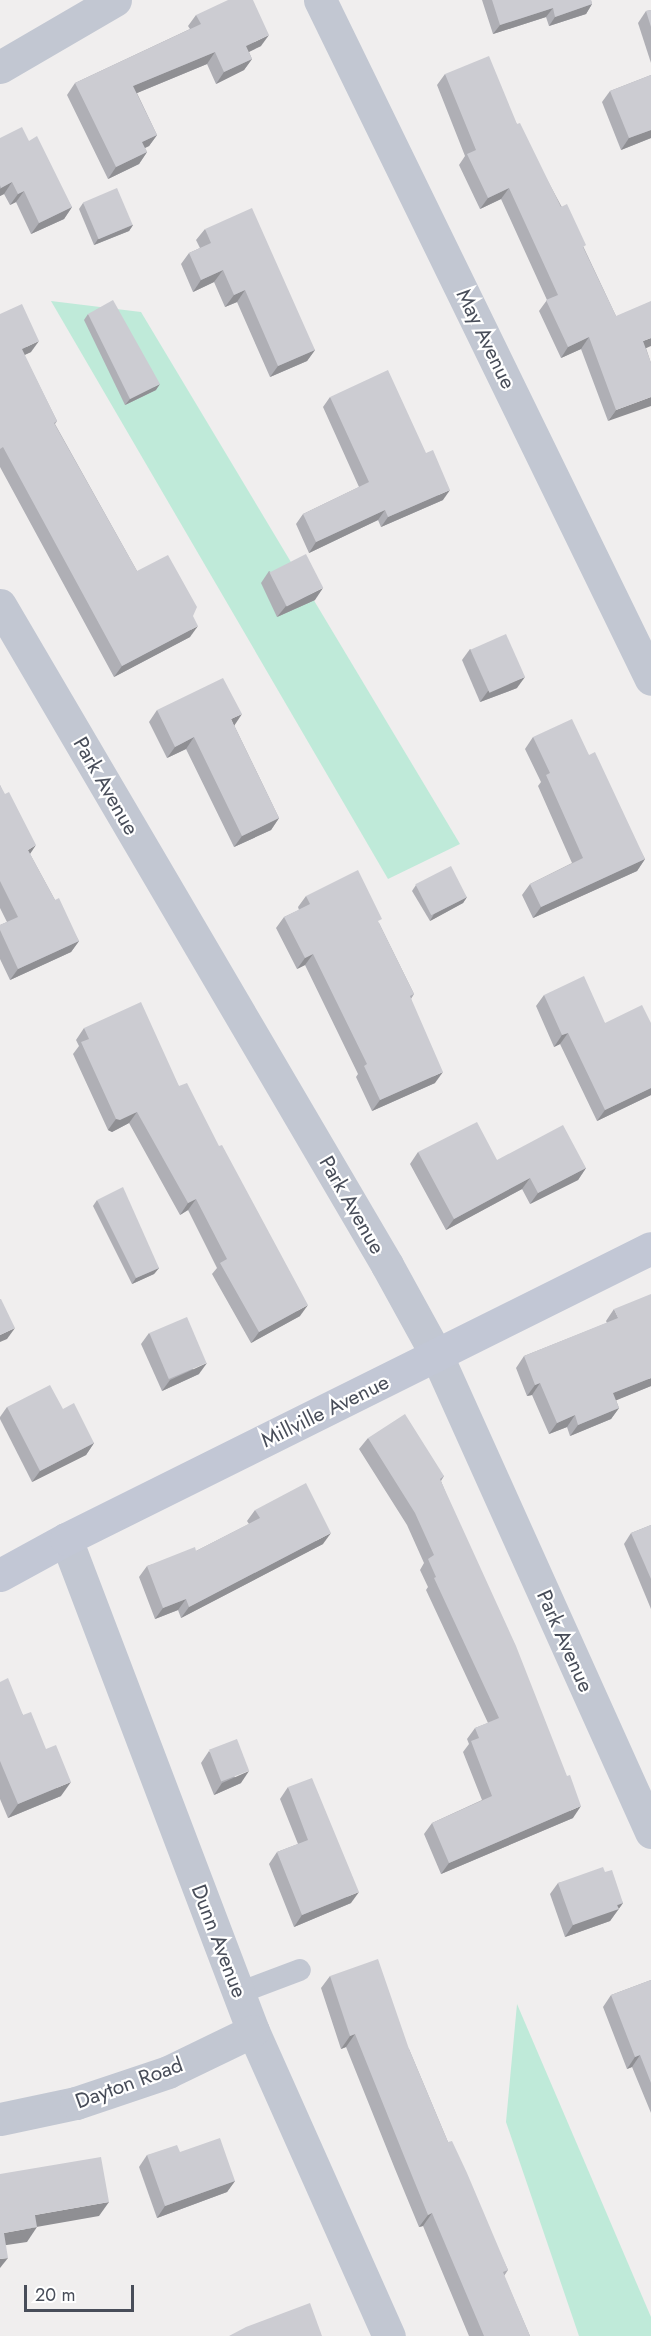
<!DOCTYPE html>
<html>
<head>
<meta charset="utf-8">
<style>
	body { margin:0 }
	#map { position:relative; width:651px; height:2336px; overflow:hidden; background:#f0eeee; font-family:Jost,sans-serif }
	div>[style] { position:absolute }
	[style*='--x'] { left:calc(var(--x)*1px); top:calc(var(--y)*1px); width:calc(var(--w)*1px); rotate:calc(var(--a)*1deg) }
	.green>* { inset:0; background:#bfead9 }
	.lane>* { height:22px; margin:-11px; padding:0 11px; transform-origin:11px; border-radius:11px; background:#c2c7d2 }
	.street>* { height:33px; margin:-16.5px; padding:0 16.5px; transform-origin:16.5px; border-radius:16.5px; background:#c2c7d2 }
	.secondary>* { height:33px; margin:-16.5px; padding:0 16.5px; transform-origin:16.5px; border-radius:16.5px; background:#c2c7d5 }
	.wall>* { inset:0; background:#afafb5 }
	.shaded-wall>* { inset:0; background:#8f8f93 }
	.building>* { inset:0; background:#ccccd2; transform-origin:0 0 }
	span { translate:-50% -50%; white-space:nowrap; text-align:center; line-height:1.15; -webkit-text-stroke:4.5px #fff; paint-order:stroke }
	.street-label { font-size:21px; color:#484d59 }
	.scale { position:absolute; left:24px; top:2285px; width:110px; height:27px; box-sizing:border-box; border:3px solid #484d59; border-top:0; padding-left:8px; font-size:18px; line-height:21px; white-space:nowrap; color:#484d59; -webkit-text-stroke:4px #fff; paint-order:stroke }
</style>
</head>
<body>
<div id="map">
	<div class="green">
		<i style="clip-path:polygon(51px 301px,141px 312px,460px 844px,388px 879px)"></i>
		<i style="clip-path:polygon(517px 2004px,651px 2317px,651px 2336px,579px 2336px,506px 2122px)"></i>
	</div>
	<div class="lane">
		<i style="--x:239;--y:1993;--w:65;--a:-20.7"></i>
	</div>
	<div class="street">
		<i style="--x:320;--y:0;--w:755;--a:64.01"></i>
		<i style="--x:0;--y:67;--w:133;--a:-30.2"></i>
		<i style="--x:0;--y:605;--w:765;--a:59.61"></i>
		<i style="--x:387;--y:1265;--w:104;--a:61.2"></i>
		<i style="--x:437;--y:1356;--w:522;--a:65.79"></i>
		<i style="--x:66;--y:1539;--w:526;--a:69.19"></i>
		<i style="--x:253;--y:2031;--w:334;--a:66"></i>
		<i style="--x:0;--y:2119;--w:78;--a:-11.9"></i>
		<i style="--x:76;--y:2103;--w:97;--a:-18.6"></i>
		<i style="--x:168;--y:2072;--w:94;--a:-25.8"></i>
	</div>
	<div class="secondary">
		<i style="--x:0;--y:1575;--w:75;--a:-28.6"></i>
		<i style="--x:66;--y:1539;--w:653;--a:-26.45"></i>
	</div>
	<div class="wall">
		<i style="clip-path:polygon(482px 0,591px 0,592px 4px,586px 14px,549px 26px,546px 17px,493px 34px)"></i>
		<i style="clip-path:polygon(651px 10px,651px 63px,638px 23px,646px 11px)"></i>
		<i style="clip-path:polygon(196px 15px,261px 46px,249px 52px,252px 59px,244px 70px,216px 84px,207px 64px,137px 93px,157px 135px,149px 146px,145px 148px,147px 152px,139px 164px,108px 179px,67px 95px,75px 83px,190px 29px,188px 26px)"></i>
		<i style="clip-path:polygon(445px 74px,517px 124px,584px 248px,616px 316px,646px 348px,651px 363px,608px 421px,581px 349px,561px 358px,539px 311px,547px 300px,501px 199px,480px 209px,459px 165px,465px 156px,437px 85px)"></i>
		<i style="clip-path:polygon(651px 75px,651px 138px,621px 150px,602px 102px,610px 91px)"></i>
		<i style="clip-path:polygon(0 138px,29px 141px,72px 207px,64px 219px,31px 234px,16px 202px,10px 205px,4px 194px,0 196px)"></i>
		<i style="clip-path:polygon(83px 203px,133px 225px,129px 231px,94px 245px,79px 209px)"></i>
		<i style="clip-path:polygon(205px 229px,315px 350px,307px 361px,270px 377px,237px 302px,225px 307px,214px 282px,193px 292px,181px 264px,189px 253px,200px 248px,196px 240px)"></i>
		<i style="clip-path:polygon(0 314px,31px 352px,24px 355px,57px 421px,55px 424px,137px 571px,193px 616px,190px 637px,114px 677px,0 467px)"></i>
		<i style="clip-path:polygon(88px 314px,156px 390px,125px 405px,84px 320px)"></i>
		<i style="clip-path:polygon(330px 397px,443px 500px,381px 527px,378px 520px,309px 553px,296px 524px,303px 514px,359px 487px,323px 407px)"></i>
		<i style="clip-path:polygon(269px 571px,315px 600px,277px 617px,261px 583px)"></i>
		<i style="clip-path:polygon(470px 649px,517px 688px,480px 702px,462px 660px)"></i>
		<i style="clip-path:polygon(157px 710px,234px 725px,279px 818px,271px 830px,234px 847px,186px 749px,167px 758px,149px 722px)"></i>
		<i style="clip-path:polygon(533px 737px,589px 755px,645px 859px,637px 871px,533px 918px,522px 895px,530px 884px,572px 863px,538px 786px,541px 782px,525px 749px)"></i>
		<i style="clip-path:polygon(0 785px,30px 854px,55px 900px,79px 941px,71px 952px,10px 980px,0 959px,0 925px,7px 922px,0 908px)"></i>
		<i style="clip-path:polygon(416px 885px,467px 897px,463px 903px,430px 921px,412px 891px)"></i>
		<i style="clip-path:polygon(306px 896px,379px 923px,414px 994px,411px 999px,435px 1083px,372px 1111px,356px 1077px,358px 1074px,305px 965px,297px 969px,276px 928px,284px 917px,299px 910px,298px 907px)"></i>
		<i style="clip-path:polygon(544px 995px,605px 1023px,651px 1023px,651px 1095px,597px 1121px,560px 1044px,554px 1047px,536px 1006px)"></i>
		<i style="clip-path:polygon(84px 1028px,179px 1086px,300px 1316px,251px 1343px,212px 1274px,217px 1268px,188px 1210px,180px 1215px,129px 1123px,112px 1132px,108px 1130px,73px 1054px,79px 1046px,76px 1040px)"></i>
		<i style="clip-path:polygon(418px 1152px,497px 1160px,586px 1168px,578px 1180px,530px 1204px,522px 1189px,446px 1230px,410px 1164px)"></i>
		<i style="clip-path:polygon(97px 1200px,159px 1268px,154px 1274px,132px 1284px,93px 1206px)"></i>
		<i style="clip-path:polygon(614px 1309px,651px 1386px,616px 1400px,619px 1408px,611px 1419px,570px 1436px,567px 1427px,549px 1434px,532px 1395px,527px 1396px,516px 1368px,524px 1356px,607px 1323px,606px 1321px)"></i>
		<i style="clip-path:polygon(149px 1333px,199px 1374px,162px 1391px,141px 1344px)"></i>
		<i style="clip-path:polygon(7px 1407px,63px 1409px,94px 1443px,86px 1455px,32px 1482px,0 1419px,0 1417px)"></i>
		<i style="clip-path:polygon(368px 1438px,444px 1476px,441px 1481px,573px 1818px,441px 1874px,424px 1834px,432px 1823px,482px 1800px,463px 1752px,469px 1744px,467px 1739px,475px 1728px,488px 1723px,426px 1590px,428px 1587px,420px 1570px,424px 1563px,407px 1525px,359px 1449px)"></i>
		<i style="clip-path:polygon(255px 1510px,323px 1544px,181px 1618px,178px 1610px,155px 1619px,139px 1577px,147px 1566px,196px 1551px,249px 1524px,247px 1521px)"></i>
		<i style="clip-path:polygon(651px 1525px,651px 1609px,624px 1544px,631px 1533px)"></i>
		<i style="clip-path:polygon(0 1682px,23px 1715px,61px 1796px,8px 1818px,0 1799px)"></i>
		<i style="clip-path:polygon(209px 1751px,241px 1783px,214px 1795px,201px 1763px)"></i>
		<i style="clip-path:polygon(288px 1787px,351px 1903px,294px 1927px,269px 1864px,277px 1852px,298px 1844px,280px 1799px)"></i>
		<i style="clip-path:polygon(605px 1872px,623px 1903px,610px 1921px,565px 1937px,550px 1894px,558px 1883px)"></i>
		<i style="clip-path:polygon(330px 1976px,409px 2049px,448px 2142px,508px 2270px,504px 2276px,530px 2336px,469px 2336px,423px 2226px,419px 2227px,395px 2169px,346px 2047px,341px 2049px,321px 1988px)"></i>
		<i style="clip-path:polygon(651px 1980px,651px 2113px,632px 2067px,627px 2069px,603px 2007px,611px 1995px)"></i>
		<i style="clip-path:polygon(180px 2152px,235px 2181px,227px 2192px,157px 2218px,139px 2167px,147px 2155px)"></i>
	</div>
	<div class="shaded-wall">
		<i style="clip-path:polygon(592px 4px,586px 14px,549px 26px,555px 17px)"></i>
		<i style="clip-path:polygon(553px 8px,546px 17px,493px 34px,500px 25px)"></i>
		<i style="clip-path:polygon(269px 35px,261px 46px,238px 57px,246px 46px)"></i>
		<i style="clip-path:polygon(215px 52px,207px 64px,125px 98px,133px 86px)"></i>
		<i style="clip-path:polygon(252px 59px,244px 70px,216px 84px,224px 72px)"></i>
		<i style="clip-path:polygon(651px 130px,651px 138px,621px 150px,629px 138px)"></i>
		<i style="clip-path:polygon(157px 135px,149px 146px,134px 153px,142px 142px)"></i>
		<i style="clip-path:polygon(147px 152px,139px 164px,108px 179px,116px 167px)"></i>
		<i style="clip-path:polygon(12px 182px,4px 194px,0 196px,0 189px,1px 188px)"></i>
		<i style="clip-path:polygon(509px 188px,501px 199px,480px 209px,488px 198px)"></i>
		<i style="clip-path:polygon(24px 191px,16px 202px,10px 205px,18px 194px)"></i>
		<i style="clip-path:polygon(72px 207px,64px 219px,31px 234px,39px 223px)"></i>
		<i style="clip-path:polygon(133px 225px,129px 231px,94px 245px,98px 239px)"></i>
		<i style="clip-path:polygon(223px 270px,214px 282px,193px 292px,201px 280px)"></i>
		<i style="clip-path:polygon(245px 290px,237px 302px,225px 307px,234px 295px)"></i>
		<i style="clip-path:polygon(589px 337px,581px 349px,561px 358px,568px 347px)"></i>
		<i style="clip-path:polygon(651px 338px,651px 346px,635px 353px,643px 341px)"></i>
		<i style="clip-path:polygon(39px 341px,31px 352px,14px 360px,22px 349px)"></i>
		<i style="clip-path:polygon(315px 350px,307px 361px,270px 377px,278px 366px)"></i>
		<i style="clip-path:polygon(160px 384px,156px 390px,125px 405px,130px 399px)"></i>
		<i style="clip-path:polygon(651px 397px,651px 406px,608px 421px,616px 410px)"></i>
		<i style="clip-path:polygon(450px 490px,443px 500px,381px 527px,388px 517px)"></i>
		<i style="clip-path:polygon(385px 510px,378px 520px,309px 553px,316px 542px)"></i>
		<i style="clip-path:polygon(323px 588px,315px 600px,277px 617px,286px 606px)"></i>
		<i style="clip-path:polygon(198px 626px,190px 637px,114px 677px,122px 666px)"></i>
		<i style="clip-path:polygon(525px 677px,517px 688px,480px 702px,488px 691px)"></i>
		<i style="clip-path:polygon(242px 714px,234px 726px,231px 719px)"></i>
		<i style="clip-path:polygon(194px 737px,186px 749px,167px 758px,175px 747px)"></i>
		<i style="clip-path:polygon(279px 818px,271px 830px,234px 847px,242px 836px)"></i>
		<i style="clip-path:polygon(36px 845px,28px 857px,28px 850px)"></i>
		<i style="clip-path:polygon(645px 859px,637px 871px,533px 918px,541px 907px)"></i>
		<i style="clip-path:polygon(467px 897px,463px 903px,430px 921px,434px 914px)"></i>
		<i style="clip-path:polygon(79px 941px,71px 952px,10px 980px,18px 969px)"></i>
		<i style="clip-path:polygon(313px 954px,305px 965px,297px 969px,305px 958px)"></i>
		<i style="clip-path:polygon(568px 1033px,560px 1044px,554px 1047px,562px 1035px)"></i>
		<i style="clip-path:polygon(443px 1072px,435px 1083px,372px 1111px,380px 1100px)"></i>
		<i style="clip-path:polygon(651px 1088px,651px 1095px,597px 1121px,605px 1110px)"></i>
		<i style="clip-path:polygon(137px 1112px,129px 1123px,112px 1132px,108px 1130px,116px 1119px)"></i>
		<i style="clip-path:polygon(586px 1168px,578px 1180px,530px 1204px,538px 1193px)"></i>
		<i style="clip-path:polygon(530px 1178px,522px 1189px,446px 1230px,454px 1219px)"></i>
		<i style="clip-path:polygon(196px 1199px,188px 1210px,180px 1215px,188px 1203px)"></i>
		<i style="clip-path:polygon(159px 1268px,154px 1274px,132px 1284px,136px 1278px)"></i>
		<i style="clip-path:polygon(308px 1305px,300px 1316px,251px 1343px,259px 1332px)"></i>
		<i style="clip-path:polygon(15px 1328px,7px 1339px,0 1342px,0 1335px)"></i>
		<i style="clip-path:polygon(207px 1363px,199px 1374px,162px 1391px,170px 1380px)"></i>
		<i style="clip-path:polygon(651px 1378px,651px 1386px,605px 1405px,613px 1393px)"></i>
		<i style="clip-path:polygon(540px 1383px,532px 1395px,527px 1396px,535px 1385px)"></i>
		<i style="clip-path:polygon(619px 1408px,611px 1419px,570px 1436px,578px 1425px)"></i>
		<i style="clip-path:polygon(575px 1415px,567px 1427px,549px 1434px,557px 1423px)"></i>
		<i style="clip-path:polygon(94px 1443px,86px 1455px,32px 1482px,40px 1471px)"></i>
		<i style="clip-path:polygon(331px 1533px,323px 1544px,181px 1618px,189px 1607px)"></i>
		<i style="clip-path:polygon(186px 1599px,178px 1610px,155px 1619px,163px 1608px)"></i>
		<i style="clip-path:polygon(249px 1771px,241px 1783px,214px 1795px,222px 1783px)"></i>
		<i style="clip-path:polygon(71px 1782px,61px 1796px,8px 1818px,18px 1804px)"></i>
		<i style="clip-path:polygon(581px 1806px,573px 1818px,441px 1874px,449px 1863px)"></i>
		<i style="clip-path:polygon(359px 1892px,351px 1903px,294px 1927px,302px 1915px)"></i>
		<i style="clip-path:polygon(623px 1903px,610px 1921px,565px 1937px,573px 1925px)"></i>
		<i style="clip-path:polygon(355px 2034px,346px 2047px,341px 2049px,350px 2036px)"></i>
		<i style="clip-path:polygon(640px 2055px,632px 2067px,627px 2069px,635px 2057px)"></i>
		<i style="clip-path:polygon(235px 2181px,227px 2192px,157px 2218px,165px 2206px)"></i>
		<i style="clip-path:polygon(109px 2202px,99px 2216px,25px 2229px,35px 2215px)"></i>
		<i style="clip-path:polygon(432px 2213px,423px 2226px,419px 2227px,428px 2215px)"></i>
		<i style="clip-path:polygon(37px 2227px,27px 2242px,0 2246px,4px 2233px)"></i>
		<i style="clip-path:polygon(8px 2258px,0 2268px,0 2259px)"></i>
	</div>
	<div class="building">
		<i style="clip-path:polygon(228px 0,253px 0,269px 35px,246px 46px,252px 59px,224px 72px,215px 52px,133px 86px,157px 135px,142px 142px,147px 152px,116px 167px,75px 83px,201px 24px,196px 15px)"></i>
		<i style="clip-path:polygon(492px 0,591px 0,592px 4px,555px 17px,553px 8px,500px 25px)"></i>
		<i style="clip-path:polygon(651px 10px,651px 27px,646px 11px)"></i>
		<i style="clip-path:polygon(489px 56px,517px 124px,520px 123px,561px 207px,567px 204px,586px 245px,583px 247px,616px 316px,651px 301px,651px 338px,643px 341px,651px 363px,651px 397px,616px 410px,589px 337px,568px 347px,546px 300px,558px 295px,509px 188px,488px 198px,467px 154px,476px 150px,445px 74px)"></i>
		<i style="clip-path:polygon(651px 75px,651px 130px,629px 138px,610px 91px)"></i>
		<i style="clip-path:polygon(22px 127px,29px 141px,37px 136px,72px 207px,39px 223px,24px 191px,18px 194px,12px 182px,1px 188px,0 185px,0 138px)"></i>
		<i style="left:117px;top:188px;width:40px;height:37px;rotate:67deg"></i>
		<i style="clip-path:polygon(252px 208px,315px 350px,278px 366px,245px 290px,234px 295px,223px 270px,201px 280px,189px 253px,211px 243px,205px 229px)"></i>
		<i style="clip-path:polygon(113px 300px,160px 384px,130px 399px,88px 314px)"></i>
		<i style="clip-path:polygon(22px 304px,39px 341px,22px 349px,57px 421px,54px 423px,137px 571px,168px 555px,197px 607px,193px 616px,198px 626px,122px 666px,3px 447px,0 449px,0 314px)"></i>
		<i style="clip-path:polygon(388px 370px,426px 453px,433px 450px,450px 490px,388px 517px,385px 510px,316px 542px,303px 514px,369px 482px,330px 397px)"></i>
		<i style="left:306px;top:554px;width:38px;height:41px;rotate:63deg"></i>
		<i style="left:506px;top:634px;width:47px;height:39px;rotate:66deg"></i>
		<i style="clip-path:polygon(223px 678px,242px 714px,231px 719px,279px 818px,242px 836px,194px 737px,175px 747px,157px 710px)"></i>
		<i style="clip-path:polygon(572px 719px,589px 755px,595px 752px,645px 859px,541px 907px,530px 884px,583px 858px,546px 775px,550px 773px,533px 737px)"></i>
		<i style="clip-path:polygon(0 785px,5px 794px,9px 792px,36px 845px,28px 850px,55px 900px,59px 898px,79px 941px,18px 969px,0 930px,0 925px,18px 917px,0 881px)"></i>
		<i style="left:451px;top:866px;width:35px;height:40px;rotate:63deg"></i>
		<i style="clip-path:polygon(358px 870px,382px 919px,378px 921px,414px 994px,410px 996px,443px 1072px,380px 1100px,364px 1066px,367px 1064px,313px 954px,305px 958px,284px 917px,310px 904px,306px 896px)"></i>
		<i style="clip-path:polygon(584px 976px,605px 1023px,642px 1005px,651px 1023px,651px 1088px,605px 1110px,568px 1033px,562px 1035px,544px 995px)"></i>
		<i style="clip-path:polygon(141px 1002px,179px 1086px,187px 1083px,219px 1146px,222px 1145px,308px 1305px,259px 1332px,220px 1263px,227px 1259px,196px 1199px,188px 1203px,137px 1112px,120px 1120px,116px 1119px,81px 1042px,89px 1039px,84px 1028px)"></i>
		<i style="clip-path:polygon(477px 1122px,497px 1160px,563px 1125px,586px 1168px,538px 1193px,530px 1178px,454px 1219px,418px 1152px)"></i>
		<i style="clip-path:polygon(123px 1187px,159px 1268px,136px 1278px,97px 1200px)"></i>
		<i style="clip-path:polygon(651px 1294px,651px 1378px,613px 1393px,619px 1408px,578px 1425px,575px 1415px,557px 1423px,540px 1383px,535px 1385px,524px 1356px,618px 1318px,614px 1309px)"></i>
		<i style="clip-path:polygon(0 1299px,1px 1299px,15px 1328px,0 1335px)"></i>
		<i style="left:187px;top:1317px;width:50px;height:41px;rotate:67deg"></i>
		<i style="clip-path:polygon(50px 1385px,63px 1409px,74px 1403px,94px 1443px,40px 1471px,7px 1407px)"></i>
		<i style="clip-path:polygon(405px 1414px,444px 1476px,440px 1479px,516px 1646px,567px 1776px,570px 1775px,581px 1806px,449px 1863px,432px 1823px,492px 1796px,471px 1741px,479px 1738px,475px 1728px,499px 1718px,434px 1578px,436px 1577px,428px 1559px,434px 1555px,415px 1513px,368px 1438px)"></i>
		<i style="clip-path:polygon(306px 1483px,331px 1533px,189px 1607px,186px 1599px,163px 1608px,147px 1566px,195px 1547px,196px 1551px,260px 1518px,255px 1510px)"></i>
		<i style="clip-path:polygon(651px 1525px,651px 1579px,631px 1533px)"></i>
		<i style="clip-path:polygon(8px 1678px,23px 1715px,31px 1712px,46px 1749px,56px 1745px,71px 1782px,18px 1804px,0 1761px,0 1682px)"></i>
		<i style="left:237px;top:1739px;width:34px;height:30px;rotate:69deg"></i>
		<i style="clip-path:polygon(312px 1778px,359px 1892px,302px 1915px,277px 1852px,308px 1840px,288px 1787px)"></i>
		<i style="clip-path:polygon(603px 1867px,605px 1872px,612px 1870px,623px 1903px,617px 1905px,619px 1909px,573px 1925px,558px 1883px)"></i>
		<i style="clip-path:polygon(378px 1959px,409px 2049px,448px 2142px,452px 2141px,467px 2173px,508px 2270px,503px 2272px,530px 2336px,484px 2336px,432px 2213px,428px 2215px,404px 2156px,355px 2034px,350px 2036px,330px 1976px)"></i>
		<i style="clip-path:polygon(651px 1980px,651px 2083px,640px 2055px,635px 2057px,611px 1995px)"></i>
		<i style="clip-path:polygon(220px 2138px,235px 2181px,165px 2206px,147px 2155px,177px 2145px,180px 2152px)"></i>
		<i style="clip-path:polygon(101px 2157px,109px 2202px,35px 2215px,37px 2227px,4px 2233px,8px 2258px,0 2259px,0 2174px)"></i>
		<i style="clip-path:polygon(310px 2303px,322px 2336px,229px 2336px,246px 2327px)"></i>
	</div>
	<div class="street-label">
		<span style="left:486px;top:339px;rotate:64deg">May Avenue</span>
		<span style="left:106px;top:786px;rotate:60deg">Park Avenue</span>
		<span style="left:352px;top:1205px;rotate:60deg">Park Avenue</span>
		<span style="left:325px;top:1411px;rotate:-26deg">Millville Avenue</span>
		<span style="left:565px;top:1641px;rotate:66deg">Park Avenue</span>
		<span style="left:219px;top:1941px;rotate:69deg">Dunn Avenue</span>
		<span style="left:129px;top:2083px;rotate:-20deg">Dayton Road</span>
	</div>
	<div class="scale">20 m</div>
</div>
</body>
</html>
